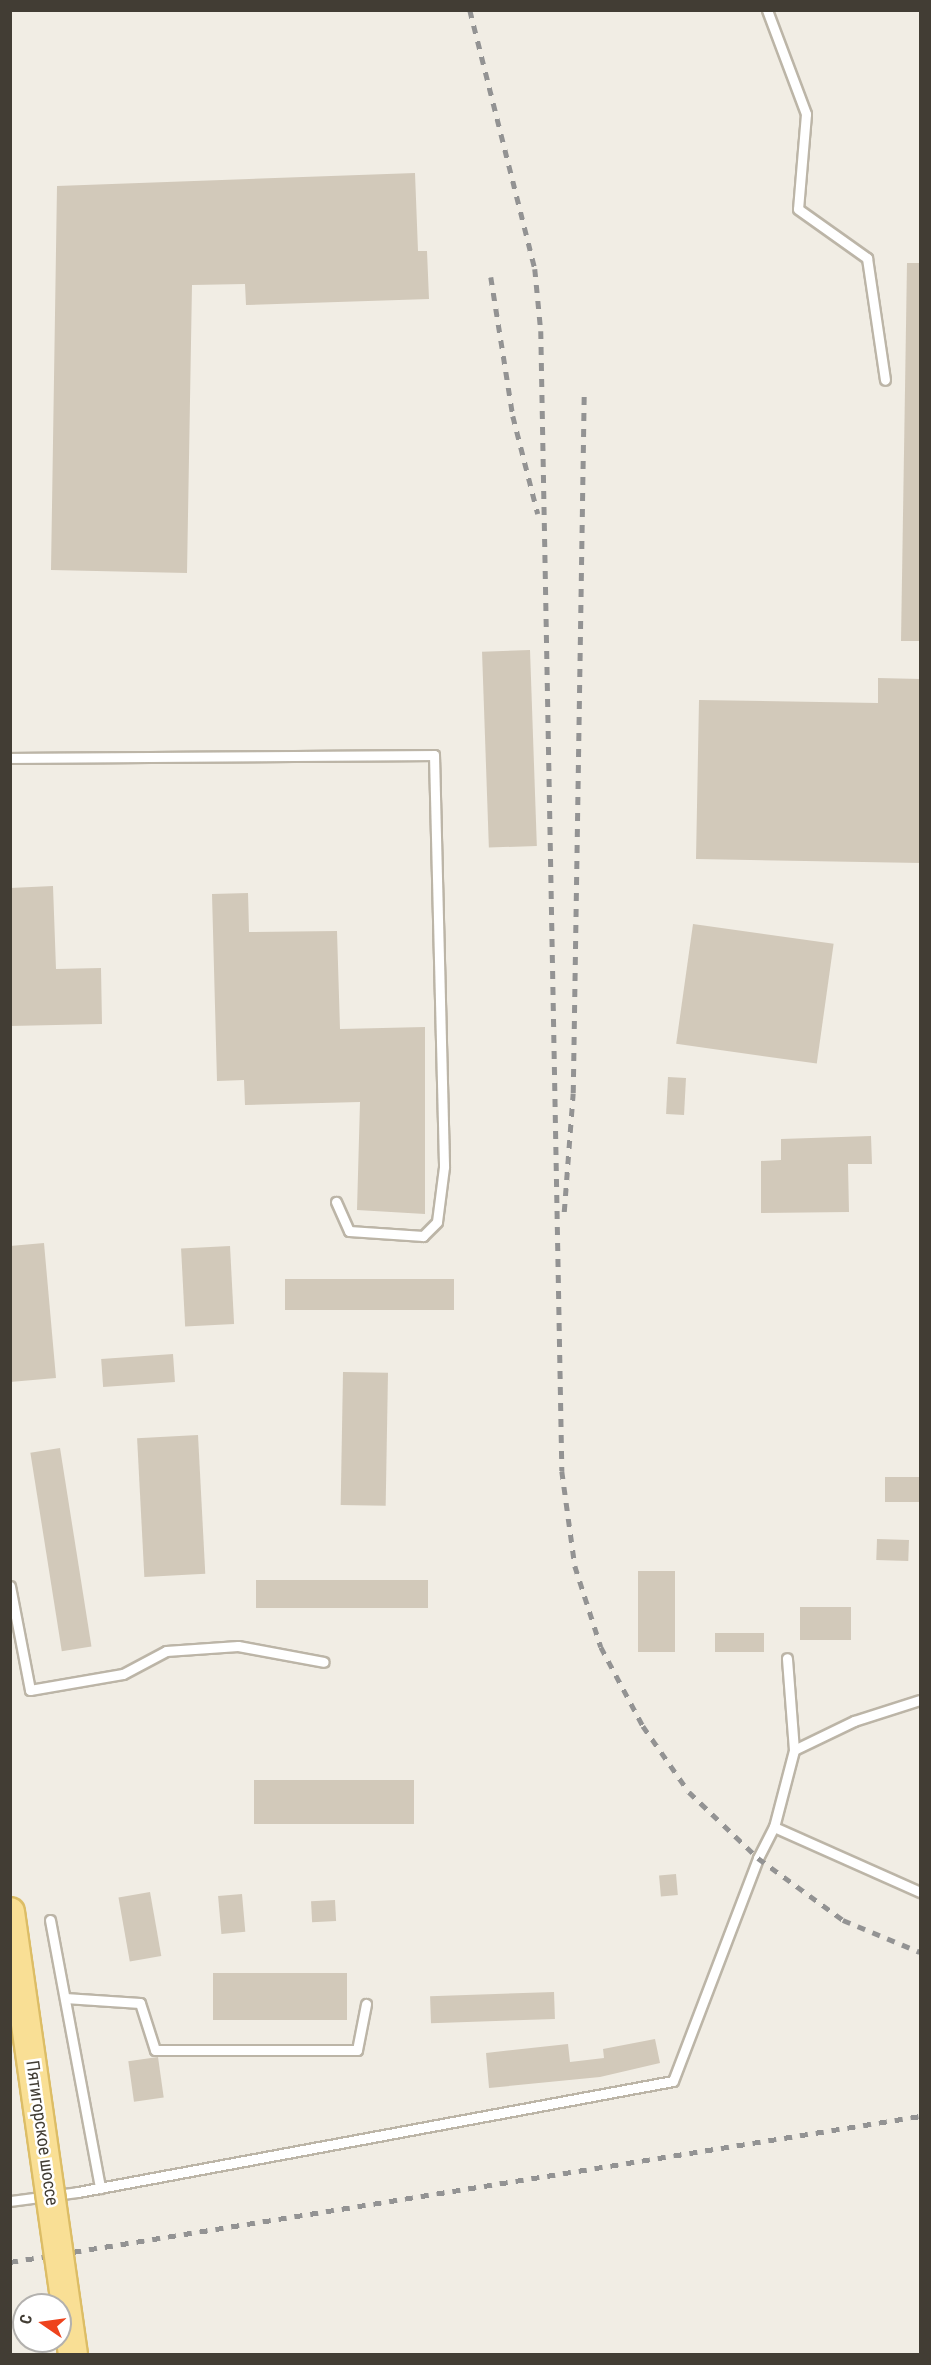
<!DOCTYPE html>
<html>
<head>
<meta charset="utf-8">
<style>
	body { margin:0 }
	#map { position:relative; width:931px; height:2365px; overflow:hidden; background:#f1ede4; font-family:"Roboto Condensed",sans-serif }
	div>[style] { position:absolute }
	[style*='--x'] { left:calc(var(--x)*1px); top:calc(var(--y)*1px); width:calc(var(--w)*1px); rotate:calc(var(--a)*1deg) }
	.building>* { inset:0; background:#d2c9ba; transform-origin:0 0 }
	.roads { filter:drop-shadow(2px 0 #bcb5a7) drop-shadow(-2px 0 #bcb5a7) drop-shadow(0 2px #bcb5a7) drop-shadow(0 -2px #bcb5a7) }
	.lane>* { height:9px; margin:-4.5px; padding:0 4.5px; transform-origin:4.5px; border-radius:4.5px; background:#fff }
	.rail>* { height:4.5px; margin-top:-2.25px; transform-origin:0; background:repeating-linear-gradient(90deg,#939393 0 8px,transparent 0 16px) }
	.bridges { filter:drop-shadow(2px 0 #dcbd66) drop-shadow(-2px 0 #dcbd66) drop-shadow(0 2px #dcbd66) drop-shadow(0 -2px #dcbd66) }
	.primary-bridge>* { height:28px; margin:-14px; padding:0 14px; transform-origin:14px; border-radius:14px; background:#f9df95 }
	span { translate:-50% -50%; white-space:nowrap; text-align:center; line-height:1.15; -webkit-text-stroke:5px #fff; paint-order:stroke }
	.street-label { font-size:18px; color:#423d34 }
	.frame { position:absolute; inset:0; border:12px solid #423d34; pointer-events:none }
	.north { position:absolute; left:12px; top:2293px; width:60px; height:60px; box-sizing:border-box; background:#fff; border:2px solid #b3b1ae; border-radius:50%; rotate:283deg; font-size:16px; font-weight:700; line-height:24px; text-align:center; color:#423d34 }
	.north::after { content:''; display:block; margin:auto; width:21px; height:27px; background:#ee431d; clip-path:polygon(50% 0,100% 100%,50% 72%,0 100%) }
</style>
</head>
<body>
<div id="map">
	<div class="building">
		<i style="clip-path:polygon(415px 173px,418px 251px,427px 251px,429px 299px,246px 305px,245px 284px,192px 285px,187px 573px,51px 570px,57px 186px)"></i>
		<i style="clip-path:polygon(907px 263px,921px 263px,921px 641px,901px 641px)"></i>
		<i style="left:530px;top:650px;width:196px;height:48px;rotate:88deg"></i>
		<i style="clip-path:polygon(878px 678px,921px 679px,921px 863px,696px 859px,699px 700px,878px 703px)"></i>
		<i style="clip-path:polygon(53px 886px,56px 969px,101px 968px,102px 1024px,10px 1026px,10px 888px)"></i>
		<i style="clip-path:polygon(248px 893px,249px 932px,337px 931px,340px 1029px,425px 1027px,425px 1214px,357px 1210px,360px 1102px,245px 1105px,244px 1080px,217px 1081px,212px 894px)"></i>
		<i style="left:693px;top:924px;width:142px;height:121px;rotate:8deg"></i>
		<i style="left:668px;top:1077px;width:18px;height:37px;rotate:3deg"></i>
		<i style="clip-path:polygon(871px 1136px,872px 1164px,848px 1164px,849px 1212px,761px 1213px,761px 1161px,781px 1160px,781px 1139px)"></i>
		<i style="clip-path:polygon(44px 1243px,56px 1378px,10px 1382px,10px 1246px)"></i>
		<i style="left:230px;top:1246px;width:78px;height:49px;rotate:87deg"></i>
		<i style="left:285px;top:1279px;width:169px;height:31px"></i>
		<i style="left:173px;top:1354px;width:28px;height:72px;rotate:86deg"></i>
		<i style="left:343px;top:1372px;width:45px;height:133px;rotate:1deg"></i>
		<i style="left:198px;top:1435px;width:139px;height:61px;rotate:87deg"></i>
		<i style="left:60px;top:1448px;width:201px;height:30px;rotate:81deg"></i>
		<i style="left:921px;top:1477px;width:25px;height:36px;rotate:90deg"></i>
		<i style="left:877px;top:1539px;width:32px;height:21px;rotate:2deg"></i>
		<i style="left:675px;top:1571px;width:81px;height:37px;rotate:90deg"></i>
		<i style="left:256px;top:1580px;width:172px;height:28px"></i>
		<i style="left:800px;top:1607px;width:51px;height:33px"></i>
		<i style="left:715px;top:1633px;width:49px;height:19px"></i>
		<i style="left:414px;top:1780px;width:44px;height:160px;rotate:90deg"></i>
		<i style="left:676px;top:1874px;width:21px;height:17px;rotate:85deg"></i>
		<i style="left:150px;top:1892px;width:65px;height:32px;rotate:80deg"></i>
		<i style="left:242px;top:1894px;width:38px;height:24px;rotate:85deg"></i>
		<i style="left:335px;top:1900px;width:21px;height:24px;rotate:87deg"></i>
		<i style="left:347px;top:1973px;width:47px;height:134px;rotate:90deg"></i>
		<i style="left:554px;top:1992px;width:27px;height:124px;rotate:88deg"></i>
		<i style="clip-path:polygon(655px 2039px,660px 2063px,600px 2077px,489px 2088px,486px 2053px,568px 2044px,570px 2062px,604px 2058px,603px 2049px)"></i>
		<i style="left:158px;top:2057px;width:41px;height:30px;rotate:82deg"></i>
	</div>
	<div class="roads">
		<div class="lane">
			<i style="--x:767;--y:10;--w:111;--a:69.4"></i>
			<i style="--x:806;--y:114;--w:95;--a:94.8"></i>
			<i style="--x:798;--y:209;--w:85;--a:35.4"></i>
			<i style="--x:867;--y:258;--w:123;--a:81.6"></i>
			<i style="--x:10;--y:758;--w:424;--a:-0.4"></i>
			<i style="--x:434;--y:755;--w:412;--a:88.6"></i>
			<i style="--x:444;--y:1167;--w:55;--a:97.3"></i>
			<i style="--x:437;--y:1222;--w:20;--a:135"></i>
			<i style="--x:423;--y:1236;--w:74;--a:-176.1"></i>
			<i style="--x:349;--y:1231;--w:32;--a:-114"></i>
			<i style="--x:10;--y:1586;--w:106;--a:79.1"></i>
			<i style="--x:30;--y:1690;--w:94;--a:-9.8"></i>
			<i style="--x:123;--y:1674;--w:49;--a:-28.1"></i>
			<i style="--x:166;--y:1651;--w:72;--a:-4"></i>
			<i style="--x:238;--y:1646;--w:87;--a:10.5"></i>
			<i style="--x:794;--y:1750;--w:67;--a:-25.8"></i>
			<i style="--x:854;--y:1721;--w:69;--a:-17.7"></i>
			<i style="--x:774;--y:1827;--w:160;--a:24"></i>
			<i style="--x:50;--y:1920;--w:273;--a:79.4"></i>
			<i style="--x:65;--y:1998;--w:75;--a:3.8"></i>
			<i style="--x:140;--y:2003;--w:49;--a:72.3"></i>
			<i style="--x:155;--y:2050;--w:202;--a:0"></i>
			<i style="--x:357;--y:2050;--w:47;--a:-78.9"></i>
			<i style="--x:10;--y:2201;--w:69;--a:-7.5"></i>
			<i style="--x:78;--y:2192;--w:605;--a:-10.57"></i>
			<i style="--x:673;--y:2081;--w:239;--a:-69.1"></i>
			<i style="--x:758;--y:1858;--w:35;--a:-63"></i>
			<i style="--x:774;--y:1827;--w:80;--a:-75.4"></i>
			<i style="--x:794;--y:1750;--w:92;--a:-94.4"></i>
		</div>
	</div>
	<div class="rail">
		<i style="--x:470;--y:10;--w:267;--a:75.9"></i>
		<i style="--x:535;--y:269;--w:62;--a:84.5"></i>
		<i style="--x:541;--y:331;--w:1140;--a:88.94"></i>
		<i style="--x:562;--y:1471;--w:96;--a:82.2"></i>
		<i style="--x:575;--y:1566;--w:85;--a:72.2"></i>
		<i style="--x:601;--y:1647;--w:89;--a:62"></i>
		<i style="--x:643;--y:1726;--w:80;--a:55.1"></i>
		<i style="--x:689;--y:1792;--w:95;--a:43.7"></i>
		<i style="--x:758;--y:1858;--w:105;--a:36.1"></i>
		<i style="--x:843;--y:1920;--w:83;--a:22.6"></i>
		<i style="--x:491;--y:277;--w:141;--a:81"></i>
		<i style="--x:513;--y:416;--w:101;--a:75.7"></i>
		<i style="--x:564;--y:1212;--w:119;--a:-85.7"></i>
		<i style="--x:573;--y:1093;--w:702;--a:-89.1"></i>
		<i style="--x:10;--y:2262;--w:922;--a:-9.11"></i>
	</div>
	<div class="bridges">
		<div class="primary-bridge">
			<i style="--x:10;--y:1912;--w:446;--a:81.9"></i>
		</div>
	</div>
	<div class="street-label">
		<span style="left:42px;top:2133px;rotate:82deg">Пятигорское шоссе</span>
	</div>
	<div class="frame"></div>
	<div class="north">С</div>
</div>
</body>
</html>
